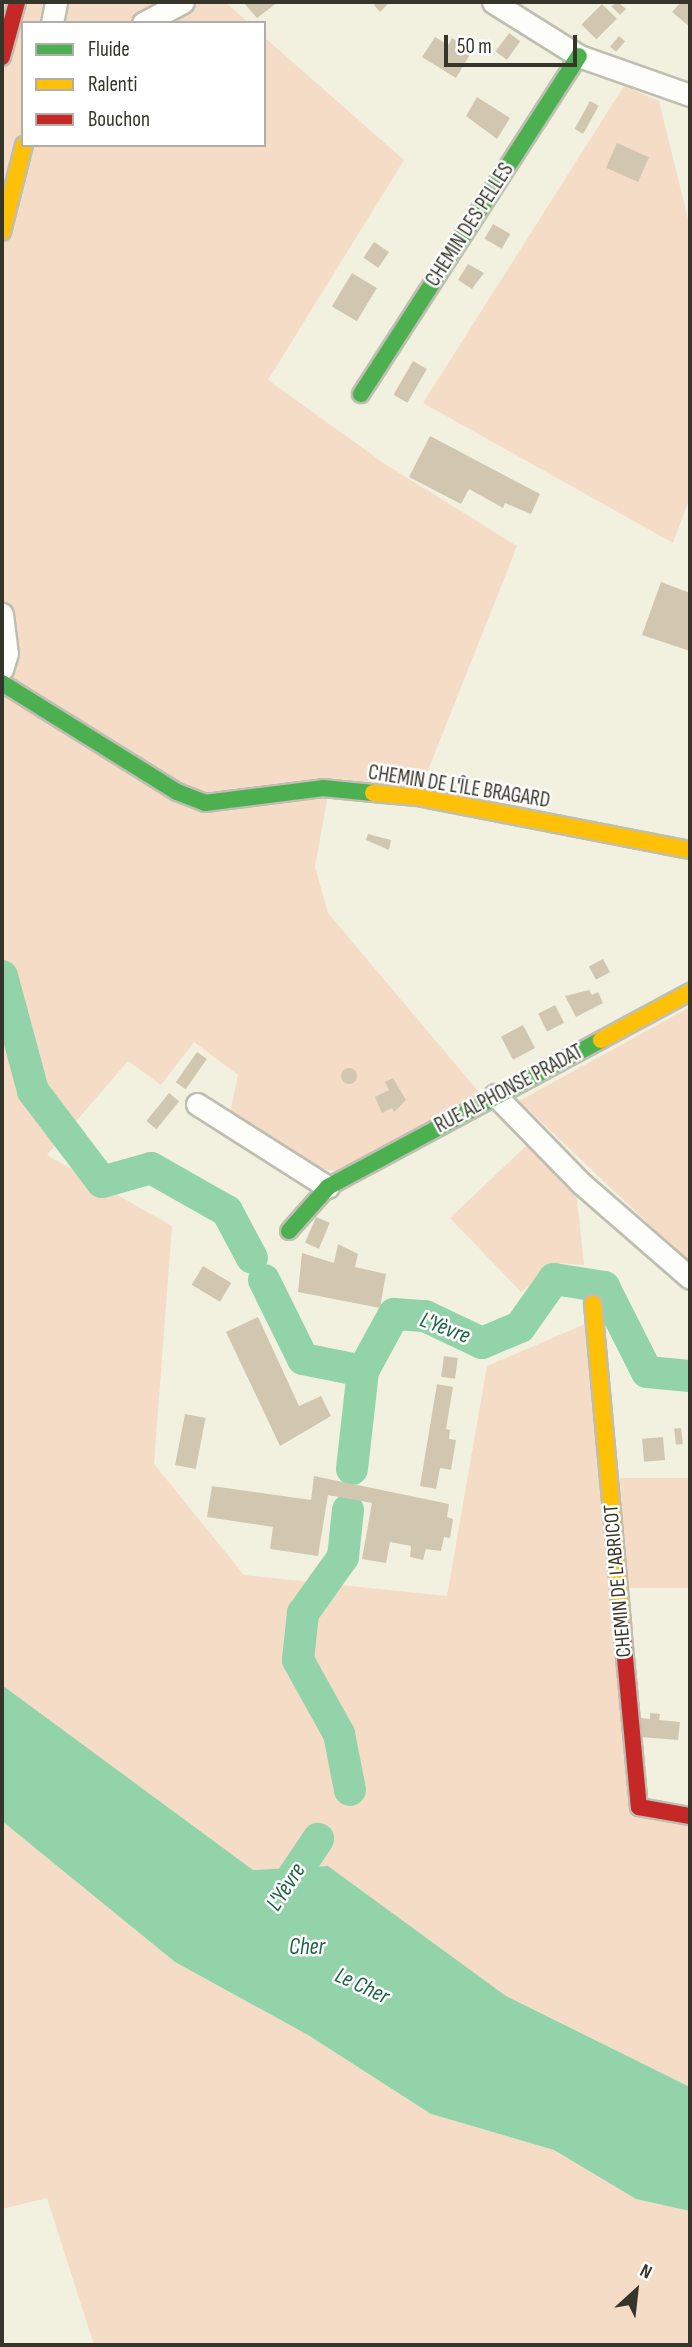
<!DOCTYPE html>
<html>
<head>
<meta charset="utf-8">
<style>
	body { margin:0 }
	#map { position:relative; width:692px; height:2347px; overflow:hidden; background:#f2f1e0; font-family:"Sofia Sans Condensed",sans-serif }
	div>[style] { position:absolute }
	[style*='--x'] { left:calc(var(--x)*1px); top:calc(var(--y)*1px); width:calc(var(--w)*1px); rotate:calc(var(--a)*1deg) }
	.green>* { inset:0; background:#f4dcc7; transform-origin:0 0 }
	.water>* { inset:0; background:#92d3aa }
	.river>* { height:32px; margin:-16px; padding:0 16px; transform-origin:16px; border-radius:16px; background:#92d3aa }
	.building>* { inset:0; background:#d1c7b0; transform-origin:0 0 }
	.round { border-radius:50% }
	.roads { filter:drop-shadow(2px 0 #bebeb1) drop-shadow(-2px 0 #bebeb1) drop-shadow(0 2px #bebeb1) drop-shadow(0 -2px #bebeb1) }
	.street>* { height:21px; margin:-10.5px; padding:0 10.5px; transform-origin:10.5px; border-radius:10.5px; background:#fdfdfa }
	.fast>* { height:16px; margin:-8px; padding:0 8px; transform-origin:8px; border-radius:8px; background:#4caf50 }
	.slow>* { height:16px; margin:-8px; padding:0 8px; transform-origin:8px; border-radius:8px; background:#ffc107 }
	.jam>* { height:16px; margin:-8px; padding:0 8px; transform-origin:8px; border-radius:8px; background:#c62828 }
	span { translate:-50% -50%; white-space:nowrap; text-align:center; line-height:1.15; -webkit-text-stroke:5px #fff; paint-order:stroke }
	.street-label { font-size:21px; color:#363529 }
	.water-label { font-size:23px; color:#1e6341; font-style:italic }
	.frame { position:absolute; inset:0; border:4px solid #363529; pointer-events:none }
	.legend { position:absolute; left:21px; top:21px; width:245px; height:126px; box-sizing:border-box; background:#fff; border:2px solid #afaea9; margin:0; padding:9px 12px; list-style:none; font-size:21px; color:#363529 }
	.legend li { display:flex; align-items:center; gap:14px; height:35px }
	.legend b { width:35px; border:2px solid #afaea9 }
	.north { position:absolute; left:601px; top:2256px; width:70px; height:70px; -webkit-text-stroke:5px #fff; paint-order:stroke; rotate:27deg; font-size:19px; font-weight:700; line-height:28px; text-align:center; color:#363529 }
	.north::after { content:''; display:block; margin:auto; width:24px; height:32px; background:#363529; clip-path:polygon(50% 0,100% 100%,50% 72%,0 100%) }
	.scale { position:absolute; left:444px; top:35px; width:133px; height:32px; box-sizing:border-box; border:4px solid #363529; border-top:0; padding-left:9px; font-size:21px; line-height:24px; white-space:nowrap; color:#363529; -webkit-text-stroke:5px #fff; paint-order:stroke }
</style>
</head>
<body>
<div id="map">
	<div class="green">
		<i style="clip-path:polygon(2px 2px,225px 2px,249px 23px,23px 23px,23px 145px,264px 145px,264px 37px,404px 160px,268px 380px,385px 464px,517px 546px,421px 788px,331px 778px,315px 867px,328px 913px,483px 1097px,338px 1171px,300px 1167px,229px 1118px,238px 1075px,194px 1042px,161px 1085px,128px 1061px,47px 1155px,172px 1226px,154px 1464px,244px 1575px,447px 1596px,487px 1366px,599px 1318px,640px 1804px,690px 1813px,690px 2087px,506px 1996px,328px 1866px,253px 1870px,2px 1685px)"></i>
		<i style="clip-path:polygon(624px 86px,659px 101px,690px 227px,690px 497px,673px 543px,423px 403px)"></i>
		<i style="clip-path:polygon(690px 1007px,690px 1263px,519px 1101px)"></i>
		<i style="clip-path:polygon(527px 1145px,577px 1198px,584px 1265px,559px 1263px,521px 1292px,450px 1218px)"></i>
		<i style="left:690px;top:1478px;width:110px;height:70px;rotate:90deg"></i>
		<i style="clip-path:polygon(2px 1821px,175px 1962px,308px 2035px,431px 2114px,554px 2150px,636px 2199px,690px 2211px,690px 2345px,94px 2345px,47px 2198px,2px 2209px)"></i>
	</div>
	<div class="water">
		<i style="clip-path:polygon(2px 1685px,253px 1870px,328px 1866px,506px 1996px,690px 2087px,690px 2211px,636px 2199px,554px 2150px,431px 2114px,308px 2035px,175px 1962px,2px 1821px)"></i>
	</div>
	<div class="river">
		<i style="--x:2;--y:976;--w:119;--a:74.9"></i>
		<i style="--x:33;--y:1091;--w:114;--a:52.8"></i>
		<i style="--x:102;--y:1182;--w:51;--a:-15.9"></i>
		<i style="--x:151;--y:1168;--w:87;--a:29.5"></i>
		<i style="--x:227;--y:1211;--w:53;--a:62"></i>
		<i style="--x:264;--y:1280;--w:88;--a:63.7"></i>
		<i style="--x:303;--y:1359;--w:61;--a:11.3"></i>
		<i style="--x:352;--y:1469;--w:99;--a:-83.6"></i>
		<i style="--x:363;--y:1371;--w:65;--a:-61.5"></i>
		<i style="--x:394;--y:1314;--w:31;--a:4"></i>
		<i style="--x:425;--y:1316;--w:63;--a:25.3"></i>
		<i style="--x:482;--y:1343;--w:41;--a:-22.8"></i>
		<i style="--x:520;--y:1327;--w:59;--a:-54.7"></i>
		<i style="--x:554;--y:1279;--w:51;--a:9.1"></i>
		<i style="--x:604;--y:1287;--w:95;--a:63.2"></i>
		<i style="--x:647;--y:1372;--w:43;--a:5.3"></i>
		<i style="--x:348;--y:1510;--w:47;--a:96.1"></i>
		<i style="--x:343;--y:1557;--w:69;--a:125.5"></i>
		<i style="--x:303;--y:1613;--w:47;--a:96.1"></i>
		<i style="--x:298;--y:1660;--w:85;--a:61"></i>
		<i style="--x:339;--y:1734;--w:57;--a:78.9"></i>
		<i style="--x:276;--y:1902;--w:76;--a:-56.3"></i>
	</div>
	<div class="building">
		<i style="clip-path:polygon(243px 2px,278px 2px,257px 18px)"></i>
		<i style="clip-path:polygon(377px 2px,390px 2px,380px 12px,374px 5px)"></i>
		<i style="clip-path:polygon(618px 2px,626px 9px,620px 15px,611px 6px)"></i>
		<i style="clip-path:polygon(681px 2px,690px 2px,690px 27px,672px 12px)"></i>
		<i style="left:602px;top:4px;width:21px;height:29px;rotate:45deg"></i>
		<i style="left:509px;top:33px;width:14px;height:23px;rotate:36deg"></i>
		<i style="left:619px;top:36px;width:8px;height:14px;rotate:40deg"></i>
		<i style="clip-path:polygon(435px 37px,448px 45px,452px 38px,472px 51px,456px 78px,422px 57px)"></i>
		<i style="clip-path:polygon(477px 97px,510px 118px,497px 139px,466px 116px)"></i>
		<i style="left:590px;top:101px;width:10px;height:32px;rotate:29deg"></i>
		<i style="left:617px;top:143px;width:35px;height:27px;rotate:24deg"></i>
		<i style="left:493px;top:224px;width:20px;height:17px;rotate:30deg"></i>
		<i style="left:374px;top:242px;width:18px;height:19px;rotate:34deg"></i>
		<i style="clip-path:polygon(468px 264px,484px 273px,472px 289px,458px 280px)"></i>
		<i style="left:352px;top:273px;width:29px;height:39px;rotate:31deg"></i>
		<i style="left:413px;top:361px;width:16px;height:39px;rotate:30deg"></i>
		<i style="clip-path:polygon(430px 436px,540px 494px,531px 514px,505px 503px,503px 508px,469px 489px,461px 504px,409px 477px)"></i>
		<i style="clip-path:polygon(661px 582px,690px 593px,690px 651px,642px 635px)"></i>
		<i style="clip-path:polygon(368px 834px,391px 840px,389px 850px,366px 840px)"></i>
		<i style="left:603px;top:959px;width:15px;height:16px;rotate:62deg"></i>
		<i style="clip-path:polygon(589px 990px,592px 995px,598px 992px,603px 1003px,576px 1017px,565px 996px)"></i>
		<i style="left:555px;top:1005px;width:20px;height:19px;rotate:63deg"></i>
		<i style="left:523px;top:1025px;width:26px;height:25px;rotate:62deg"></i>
		<i style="left:197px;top:1052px;width:12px;height:37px;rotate:35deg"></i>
		<i class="round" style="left:341px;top:1068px;width:16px;height:16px"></i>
		<i style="clip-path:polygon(393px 1078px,406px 1100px,394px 1112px,392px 1108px,382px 1113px,375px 1097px,389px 1090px,385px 1082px)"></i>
		<i style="left:169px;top:1093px;width:13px;height:36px;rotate:39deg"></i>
		<i style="left:316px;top:1217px;width:15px;height:28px;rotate:23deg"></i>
		<i style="clip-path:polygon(338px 1244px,358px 1254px,355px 1267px,386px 1274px,380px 1308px,298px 1292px,302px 1253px,334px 1263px)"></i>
		<i style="left:203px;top:1266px;width:33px;height:22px;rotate:31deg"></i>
		<i style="clip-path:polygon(258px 1317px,299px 1406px,321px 1396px,331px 1416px,280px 1446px,226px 1332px)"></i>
		<i style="left:444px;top:1356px;width:14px;height:21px;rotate:8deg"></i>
		<i style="clip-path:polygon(437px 1384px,453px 1387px,446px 1429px,450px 1430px,449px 1439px,456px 1440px,451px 1470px,440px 1468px,436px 1489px,420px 1486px)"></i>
		<i style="left:185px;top:1414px;width:21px;height:52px;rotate:11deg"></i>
		<i style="left:681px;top:1428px;width:16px;height:7px;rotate:83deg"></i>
		<i style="left:663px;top:1437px;width:23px;height:21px;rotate:85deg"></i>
		<i style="clip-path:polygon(314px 1476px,449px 1504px,447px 1517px,453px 1519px,450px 1538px,444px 1537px,441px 1551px,426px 1549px,423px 1560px,410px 1557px,411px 1546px,390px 1542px,386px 1563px,362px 1559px,372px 1503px,328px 1495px,318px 1556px,270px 1549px,273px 1527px,207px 1517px,212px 1486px,311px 1500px)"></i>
		<i style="clip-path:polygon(650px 1713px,660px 1714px,659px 1720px,680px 1722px,678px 1740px,640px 1737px,641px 1718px,650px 1719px)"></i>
	</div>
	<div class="roads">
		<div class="street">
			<i style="--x:493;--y:2;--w:102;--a:32.1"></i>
			<i style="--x:579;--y:56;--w:118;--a:19.4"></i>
			<i style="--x:52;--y:23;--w:21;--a:-79"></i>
			<i style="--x:143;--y:23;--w:45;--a:-27.7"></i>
			<i style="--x:2;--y:614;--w:39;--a:83"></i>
			<i style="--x:7;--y:653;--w:17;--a:107"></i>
			<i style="--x:495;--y:1095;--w:124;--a:45.7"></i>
			<i style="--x:582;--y:1184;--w:143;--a:41"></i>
			<i style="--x:197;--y:1104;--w:155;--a:32.4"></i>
		</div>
		<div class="fast">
			<i style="--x:361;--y:394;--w:402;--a:-57.2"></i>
			<i style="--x:2;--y:683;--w:206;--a:31.9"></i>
			<i style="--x:177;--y:792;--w:30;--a:21"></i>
			<i style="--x:205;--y:803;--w:119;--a:-7.2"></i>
			<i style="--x:323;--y:788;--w:50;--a:5.7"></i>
			<i style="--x:289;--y:1231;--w:59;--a:-48.4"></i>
			<i style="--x:328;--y:1187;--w:310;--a:-28.3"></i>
		</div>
		<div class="slow">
			<i style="--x:2;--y:232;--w:90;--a:-75.8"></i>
			<i style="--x:373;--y:793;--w:44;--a:5.2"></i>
			<i style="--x:417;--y:797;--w:278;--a:11"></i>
			<i style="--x:601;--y:1040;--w:101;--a:-28.3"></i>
			<i style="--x:593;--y:1304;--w:322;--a:84.8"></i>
		</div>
		<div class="jam">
			<i style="--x:2;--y:57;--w:57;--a:-74.7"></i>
			<i style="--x:622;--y:1625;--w:183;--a:84.7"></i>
			<i style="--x:639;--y:1807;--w:52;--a:10"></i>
		</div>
	</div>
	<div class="street-label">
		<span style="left:470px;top:225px;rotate:-57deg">CHEMIN DES PELLES</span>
		<span style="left:459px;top:787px;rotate:9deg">CHEMIN DE L'ÎLE BRAGARD</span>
		<span style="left:509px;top:1089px;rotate:-28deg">RUE ALPHONSE PRADAT</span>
		<span style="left:618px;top:1581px;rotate:-95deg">CHEMIN DE L'ABRICOT</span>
	</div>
	<div class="water-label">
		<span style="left:445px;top:1328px;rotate:21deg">L'Yèvre</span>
		<span style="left:286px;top:1887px;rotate:-57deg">L'Yèvre</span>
		<span style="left:307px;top:1947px">Cher</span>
		<span style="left:362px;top:1986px;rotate:25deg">Le Cher</span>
	</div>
	<div class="frame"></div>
	<ul class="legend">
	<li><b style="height:9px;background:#4caf50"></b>Fluide</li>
	<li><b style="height:9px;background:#ffc107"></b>Ralenti</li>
	<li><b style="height:9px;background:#c62828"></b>Bouchon</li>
	</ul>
	<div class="north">N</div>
	<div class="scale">50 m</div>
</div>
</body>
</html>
